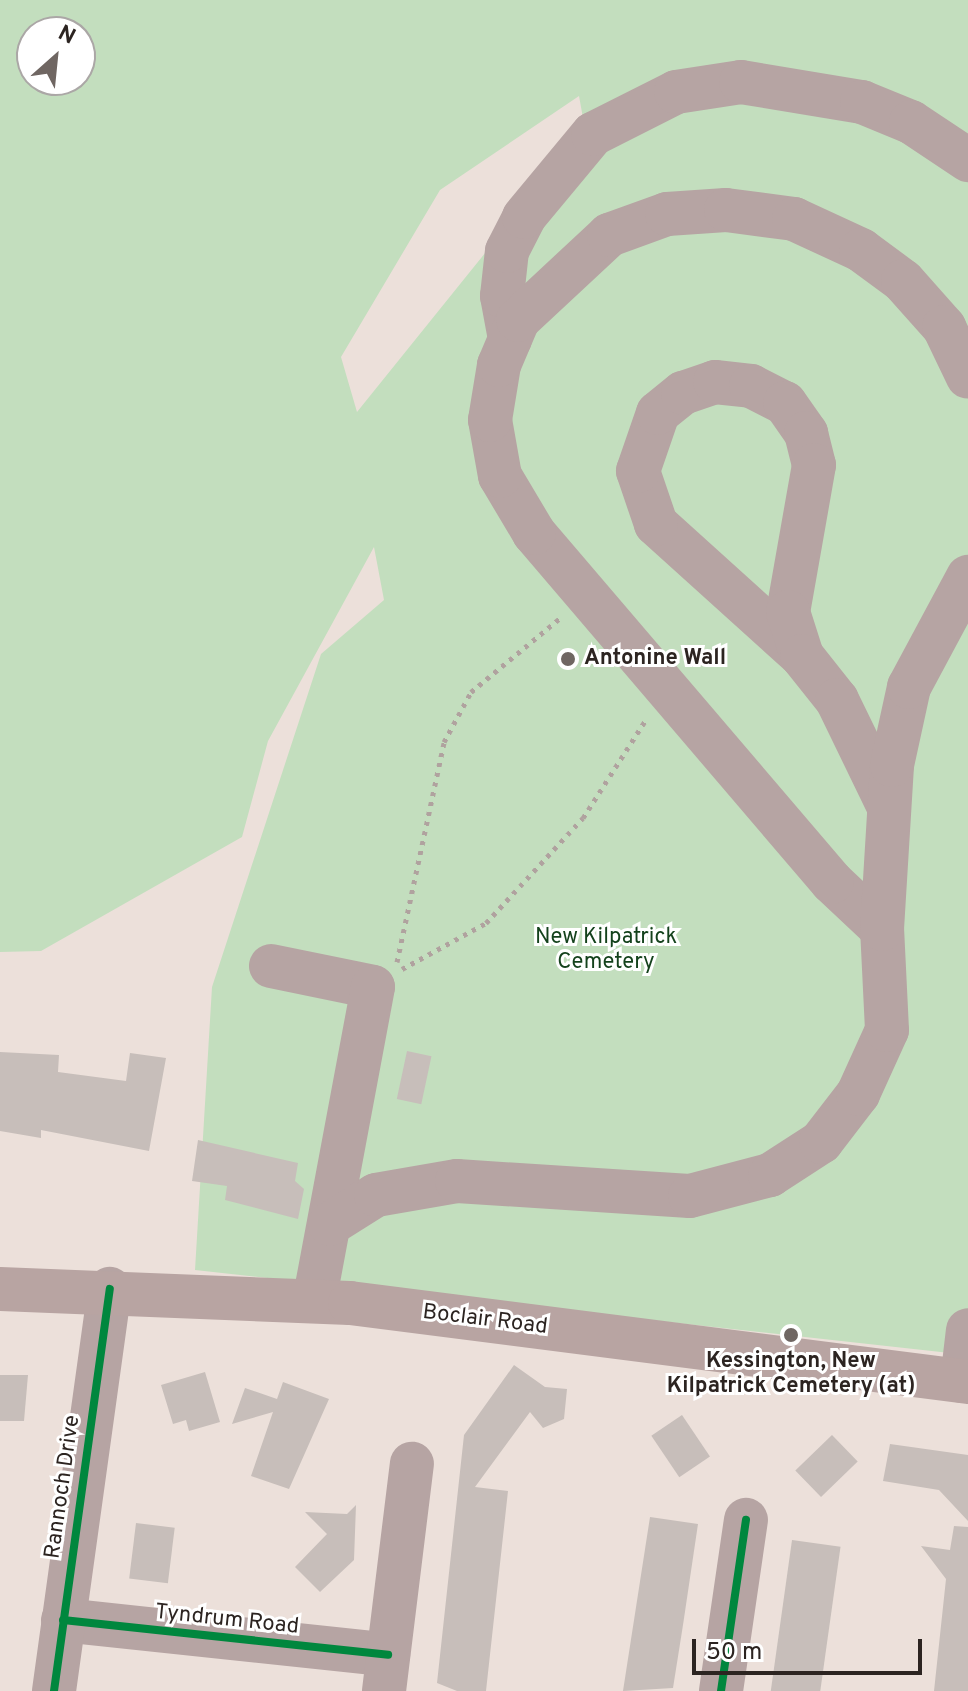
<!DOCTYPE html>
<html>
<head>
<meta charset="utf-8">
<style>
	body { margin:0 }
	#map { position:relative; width:968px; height:1691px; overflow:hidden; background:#ece0da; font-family:Overpass,sans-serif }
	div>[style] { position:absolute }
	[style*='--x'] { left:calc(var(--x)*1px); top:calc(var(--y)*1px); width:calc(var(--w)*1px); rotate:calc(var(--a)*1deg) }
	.green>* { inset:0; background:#c3debe }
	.building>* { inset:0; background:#c7beba; transform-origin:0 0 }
	.path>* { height:5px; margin-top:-2.5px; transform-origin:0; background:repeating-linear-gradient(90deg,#b0a29f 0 4px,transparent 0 10px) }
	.minor>* { height:44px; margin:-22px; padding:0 22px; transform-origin:22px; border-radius:22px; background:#b6a4a3 }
	.major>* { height:44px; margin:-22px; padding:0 22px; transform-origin:22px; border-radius:22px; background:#b8a4a2 }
	.cycleway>* { height:8px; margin:-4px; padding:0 4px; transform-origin:4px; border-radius:4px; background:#00873e }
	.dots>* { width:22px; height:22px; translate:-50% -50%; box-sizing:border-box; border:4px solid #fff; border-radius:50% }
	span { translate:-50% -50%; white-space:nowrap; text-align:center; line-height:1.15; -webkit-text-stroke:6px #fff; paint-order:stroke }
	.poi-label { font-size:22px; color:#2c2421; font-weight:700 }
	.left { translate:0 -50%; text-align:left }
	.park-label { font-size:22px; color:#14421c }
	.street-label { font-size:22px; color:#2c2421 }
	.north { position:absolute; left:16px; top:16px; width:80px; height:80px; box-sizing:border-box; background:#fff; border:2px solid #aba7a6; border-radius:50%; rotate:27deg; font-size:22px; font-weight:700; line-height:32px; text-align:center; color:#2c2421 }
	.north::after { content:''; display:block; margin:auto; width:28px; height:36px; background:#6f6662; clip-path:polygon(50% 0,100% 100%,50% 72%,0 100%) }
	.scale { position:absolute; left:692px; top:1639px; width:230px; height:36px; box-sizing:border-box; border:4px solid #2c2421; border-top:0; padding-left:10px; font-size:24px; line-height:28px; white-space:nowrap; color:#2c2421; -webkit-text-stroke:6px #fff; paint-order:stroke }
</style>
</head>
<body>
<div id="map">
	<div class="green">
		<i style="clip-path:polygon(evenodd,0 0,968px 0,968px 1355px,195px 1270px,212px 987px,321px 654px,384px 600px,374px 547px,268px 741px,242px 837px,41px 951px,0 952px,0 0,32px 32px,80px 32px,80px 80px,32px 80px,32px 32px,0 0,579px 96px,585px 129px,357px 412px,341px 357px,440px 190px,579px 96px)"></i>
	</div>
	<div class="building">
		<i style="left:407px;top:1051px;width:25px;height:49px;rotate:12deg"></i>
		<i style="clip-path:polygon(0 1052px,59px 1055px,58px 1072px,126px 1081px,130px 1053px,166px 1058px,149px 1151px,41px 1130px,41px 1138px,0 1131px)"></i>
		<i style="clip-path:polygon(198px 1140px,298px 1163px,295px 1181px,304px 1189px,298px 1219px,225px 1200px,227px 1186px,192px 1181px)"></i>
		<i style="clip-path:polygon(514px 1365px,545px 1387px,567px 1389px,564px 1419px,543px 1428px,530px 1412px,475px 1487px,508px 1491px,486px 1691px,457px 1691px,437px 1683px,464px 1435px)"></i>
		<i style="clip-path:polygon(205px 1372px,220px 1422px,189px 1431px,186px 1420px,173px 1424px,161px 1385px)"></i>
		<i style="clip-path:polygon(0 1375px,28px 1375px,24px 1421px,0 1421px)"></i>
		<i style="clip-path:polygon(283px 1382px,329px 1399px,289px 1489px,251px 1476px,273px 1412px,232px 1424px,245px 1388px,277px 1399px)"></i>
		<i style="left:682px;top:1415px;width:50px;height:37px;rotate:56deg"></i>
		<i style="left:832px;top:1435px;width:37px;height:51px;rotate:46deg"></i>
		<i style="clip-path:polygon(890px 1444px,968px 1455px,968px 1521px,939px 1490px,883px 1481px)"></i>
		<i style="clip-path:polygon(356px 1505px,354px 1560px,320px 1592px,295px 1567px,327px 1534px,305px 1512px,347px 1514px)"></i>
		<i style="clip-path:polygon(650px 1517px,698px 1524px,683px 1625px,673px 1688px,623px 1691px)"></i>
		<i style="left:136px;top:1523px;width:39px;height:56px;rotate:7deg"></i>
		<i style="clip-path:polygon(954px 1526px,968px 1527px,968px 1691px,934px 1691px,946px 1579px,921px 1546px,950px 1550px)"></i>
		<i style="left:792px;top:1540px;width:49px;height:153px;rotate:8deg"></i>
	</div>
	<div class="path">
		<i style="--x:397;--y:962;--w:225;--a:-77.9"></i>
		<i style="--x:444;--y:742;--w:57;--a:-61.6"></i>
		<i style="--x:471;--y:692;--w:116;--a:-39.7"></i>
		<i style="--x:402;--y:969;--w:96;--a:-28.7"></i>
		<i style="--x:486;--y:923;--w:143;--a:-47.3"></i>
		<i style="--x:583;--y:818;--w:115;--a:-57.4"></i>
	</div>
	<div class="minor">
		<i style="--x:510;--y:339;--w:44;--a:-100.5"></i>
		<i style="--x:502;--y:296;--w:45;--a:-83.7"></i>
		<i style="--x:507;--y:251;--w:38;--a:-63"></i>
		<i style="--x:524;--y:217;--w:108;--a:-50.3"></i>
		<i style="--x:593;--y:134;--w:93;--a:-26.8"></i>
		<i style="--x:676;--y:92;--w:66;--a:-8.7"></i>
		<i style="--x:741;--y:82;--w:123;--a:9.4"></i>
		<i style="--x:862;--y:102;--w:53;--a:22.2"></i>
		<i style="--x:911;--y:122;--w:69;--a:33.7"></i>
		<i style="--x:802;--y:656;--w:197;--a:-137.9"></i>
		<i style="--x:656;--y:524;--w:56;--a:-108.8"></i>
		<i style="--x:638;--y:471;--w:61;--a:-71"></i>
		<i style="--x:658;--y:413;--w:32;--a:-39"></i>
		<i style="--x:683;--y:393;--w:34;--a:-19"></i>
		<i style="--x:715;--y:382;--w:36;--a:6"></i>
		<i style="--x:751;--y:386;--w:38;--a:27"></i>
		<i style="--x:785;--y:403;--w:37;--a:55"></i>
		<i style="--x:806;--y:433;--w:33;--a:76"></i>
		<i style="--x:814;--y:465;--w:149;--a:100"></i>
		<i style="--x:788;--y:612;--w:46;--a:72.3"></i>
		<i style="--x:802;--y:656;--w:56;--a:51.5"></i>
		<i style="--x:837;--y:700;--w:114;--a:64.1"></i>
		<i style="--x:882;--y:929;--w:69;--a:-136.8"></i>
		<i style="--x:832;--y:882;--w:459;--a:-130.5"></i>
		<i style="--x:534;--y:533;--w:66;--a:-120.8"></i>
		<i style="--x:500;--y:476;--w:57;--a:-100.1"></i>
		<i style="--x:490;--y:420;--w:56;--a:-80.7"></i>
		<i style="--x:499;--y:365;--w:49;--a:-67.1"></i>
		<i style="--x:518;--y:320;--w:125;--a:-43"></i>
		<i style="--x:609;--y:235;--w:62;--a:-19.9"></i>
		<i style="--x:667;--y:214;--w:59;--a:-3.9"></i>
		<i style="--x:726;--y:210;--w:69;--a:7.5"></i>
		<i style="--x:794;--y:219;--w:74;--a:24.8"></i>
		<i style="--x:861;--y:250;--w:52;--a:36.4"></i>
		<i style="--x:903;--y:281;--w:62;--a:48.3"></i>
		<i style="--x:944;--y:327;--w:55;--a:64.4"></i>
		<i style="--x:271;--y:966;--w:104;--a:11.6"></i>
		<i style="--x:373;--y:987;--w:319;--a:100.6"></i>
		<i style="--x:330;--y:1224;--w:54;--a:-32.2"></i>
		<i style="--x:376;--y:1195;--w:82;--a:-9.8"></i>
		<i style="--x:457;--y:1181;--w:233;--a:3.7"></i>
		<i style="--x:690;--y:1196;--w:83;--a:-14.7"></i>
		<i style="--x:770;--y:1175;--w:61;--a:-32.9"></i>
		<i style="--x:821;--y:1142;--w:61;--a:-52.4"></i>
		<i style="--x:858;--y:1094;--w:70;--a:-65.6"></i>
		<i style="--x:887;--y:1030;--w:101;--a:-92.8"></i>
		<i style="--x:882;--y:929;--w:164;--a:-86.5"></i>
		<i style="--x:892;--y:765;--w:80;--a:-77.7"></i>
		<i style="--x:909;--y:687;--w:125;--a:-61.8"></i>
		<i style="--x:962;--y:1381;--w:51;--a:-83.3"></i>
		<i style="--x:63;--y:1620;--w:327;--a:6.1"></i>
		<i style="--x:54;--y:1691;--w:406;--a:-82.1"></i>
		<i style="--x:384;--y:1691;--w:229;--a:-83"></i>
		<i style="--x:721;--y:1691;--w:173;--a:-81.7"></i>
	</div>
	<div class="major">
		<i style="--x:0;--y:1289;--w:350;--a:2.3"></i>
		<i style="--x:350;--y:1303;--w:623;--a:7.28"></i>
	</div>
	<div class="cycleway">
		<i style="--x:63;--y:1620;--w:327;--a:6.1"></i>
		<i style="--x:54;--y:1691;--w:406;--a:-82.1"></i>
		<i style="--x:721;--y:1691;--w:173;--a:-81.7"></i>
	</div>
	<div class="dots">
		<i style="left:568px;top:659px;background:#6f6662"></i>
		<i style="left:791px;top:1335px;background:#6f6662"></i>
	</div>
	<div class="poi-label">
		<span class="left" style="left:584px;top:659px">Antonine Wall</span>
		<span style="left:791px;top:1374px">Kessington, New<br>Kilpatrick Cemetery (at)</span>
	</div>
	<div class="park-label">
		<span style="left:606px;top:950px">New Kilpatrick<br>Cemetery</span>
	</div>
	<div class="street-label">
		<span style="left:485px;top:1320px;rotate:7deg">Boclair Road</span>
		<span style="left:63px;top:1487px;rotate:-82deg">Rannoch Drive</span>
		<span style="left:227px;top:1620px;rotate:6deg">Tyndrum Road</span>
	</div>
	<div class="north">N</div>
	<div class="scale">50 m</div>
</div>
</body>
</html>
